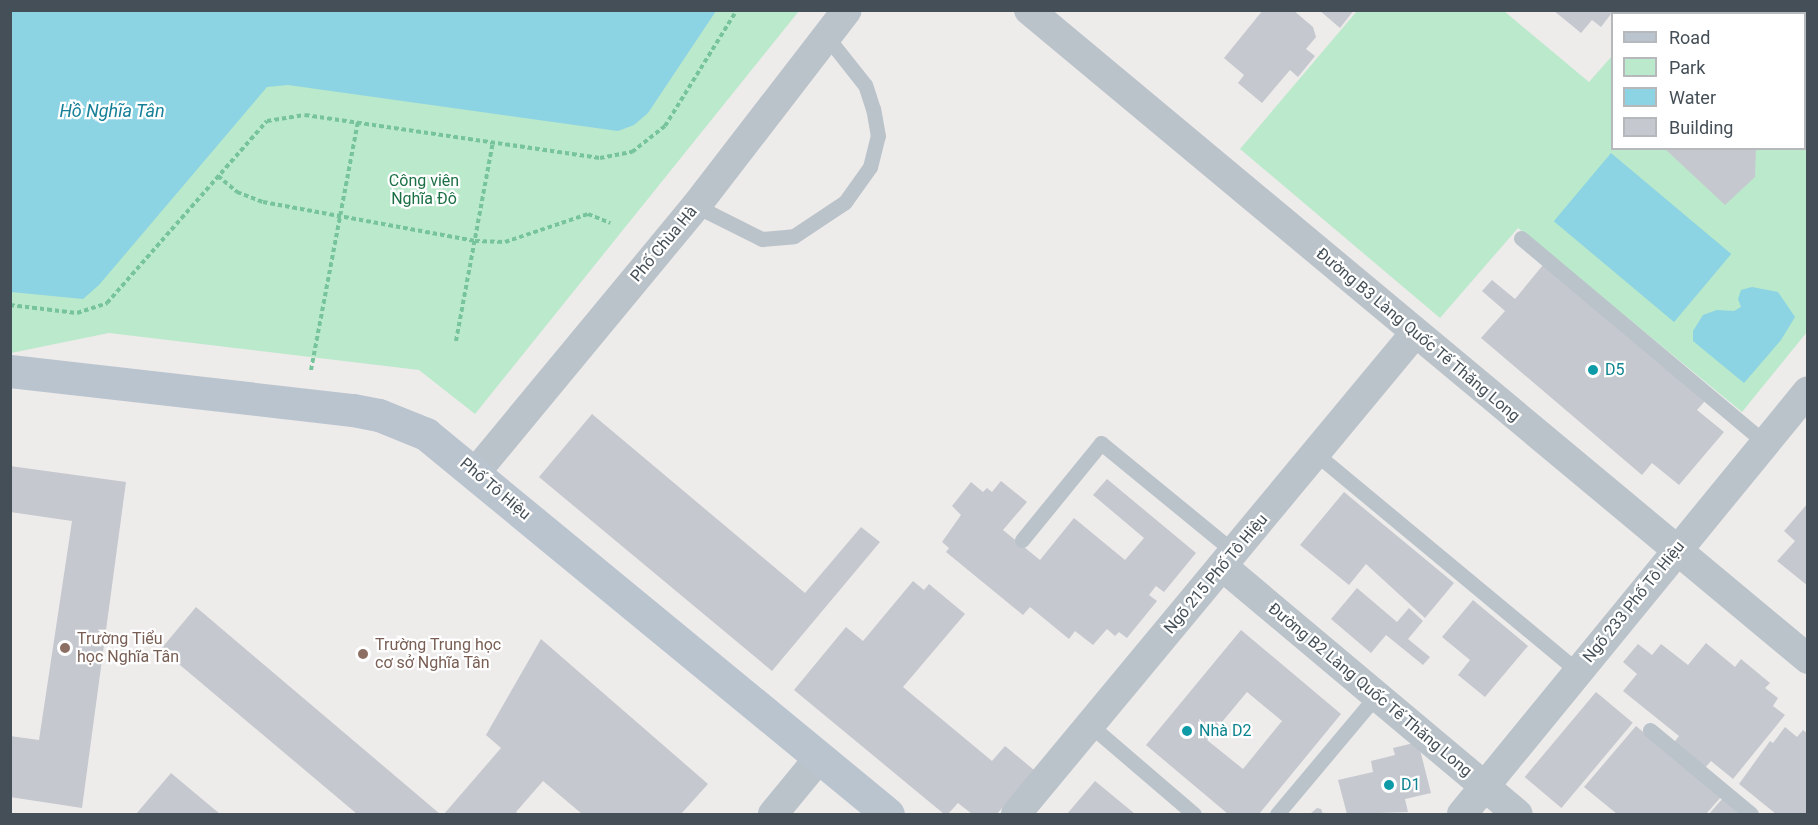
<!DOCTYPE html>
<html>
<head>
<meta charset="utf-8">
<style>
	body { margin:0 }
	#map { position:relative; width:1818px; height:825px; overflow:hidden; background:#eeebeb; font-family:Roboto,sans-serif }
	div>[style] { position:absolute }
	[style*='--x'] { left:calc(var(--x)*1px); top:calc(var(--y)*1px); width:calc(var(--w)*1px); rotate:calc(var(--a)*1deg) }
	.green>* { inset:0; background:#bbe9cc }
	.water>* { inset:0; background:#8cd3e3; transform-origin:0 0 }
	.building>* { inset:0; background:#c5c8ce; transform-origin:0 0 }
	.path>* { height:4px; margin-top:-2px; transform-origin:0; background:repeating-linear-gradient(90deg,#77c49c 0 4.5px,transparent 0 7.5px) }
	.lane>* { height:15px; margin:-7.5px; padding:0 7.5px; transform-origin:7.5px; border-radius:7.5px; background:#bac3ca }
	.street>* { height:30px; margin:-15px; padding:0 15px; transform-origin:15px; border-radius:15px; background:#bac3ca }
	.secondary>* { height:33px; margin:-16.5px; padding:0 16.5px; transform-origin:16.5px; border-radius:16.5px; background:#bac4ce }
	.dots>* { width:16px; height:16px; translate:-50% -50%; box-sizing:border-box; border:3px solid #fff; border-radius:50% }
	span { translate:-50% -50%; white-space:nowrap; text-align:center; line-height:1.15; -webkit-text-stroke:4.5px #fff; paint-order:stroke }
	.park-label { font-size:16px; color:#1d7045 }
	.street-label { font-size:16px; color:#454f57 }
	.culture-label { font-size:16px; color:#0d838f }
	.left { translate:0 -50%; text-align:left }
	.education-label { font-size:16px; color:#785e54 }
	.water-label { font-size:18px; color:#178098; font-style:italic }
	.frame { position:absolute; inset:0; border:12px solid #454f57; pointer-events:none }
	.legend { position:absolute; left:1611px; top:12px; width:195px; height:138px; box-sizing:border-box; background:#fff; border:2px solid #b5b9bc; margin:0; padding:8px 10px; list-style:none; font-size:18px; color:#454f57 }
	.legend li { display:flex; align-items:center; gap:12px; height:30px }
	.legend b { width:30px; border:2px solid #b5b9bc }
</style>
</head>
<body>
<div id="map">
	<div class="green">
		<i style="clip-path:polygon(11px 11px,799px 11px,475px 414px,419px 370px,109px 333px,11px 353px)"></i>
		<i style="clip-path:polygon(1357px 11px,1504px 11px,1589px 82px,1612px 56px,1612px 148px,1804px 148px,1805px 111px,1807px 113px,1807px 332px,1742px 412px,1518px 228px,1440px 318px,1240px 149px)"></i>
	</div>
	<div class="water">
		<i style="clip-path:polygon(11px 10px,716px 10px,716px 11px,648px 113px,634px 125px,618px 131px,288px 85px,267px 87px,99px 285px,83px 299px,11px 292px)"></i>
		<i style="left:1611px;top:153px;width:157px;height:89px;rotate:40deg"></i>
		<i style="clip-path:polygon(1752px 287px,1778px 292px,1795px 317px,1781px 340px,1744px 383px,1693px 341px,1693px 331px,1703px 315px,1717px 310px,1734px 311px,1741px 307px,1738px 299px,1741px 290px)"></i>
	</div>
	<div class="building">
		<i style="clip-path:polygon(1263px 10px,1293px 10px,1313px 27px,1316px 37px,1306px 49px,1315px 56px,1298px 77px,1290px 70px,1262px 103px,1238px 83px,1244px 75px,1224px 58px)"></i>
		<i style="clip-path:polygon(1319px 10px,1354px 10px,1340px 28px)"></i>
		<i style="clip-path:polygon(1553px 10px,1614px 10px,1601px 27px,1592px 20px,1581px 33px)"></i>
		<i style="clip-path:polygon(1664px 148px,1756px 148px,1755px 177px,1725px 205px)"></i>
		<i style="clip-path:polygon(1543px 265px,1705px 401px,1697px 410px,1724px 432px,1679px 485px,1652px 463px,1642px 475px,1481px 338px,1505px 311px,1482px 291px,1492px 280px,1515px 299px)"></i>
		<i style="clip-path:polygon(592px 414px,805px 593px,861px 527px,880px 542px,772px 671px,539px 477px)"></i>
		<i style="clip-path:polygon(10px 466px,126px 482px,82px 808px,10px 797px,10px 736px,39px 740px,72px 521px,10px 512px)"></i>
		<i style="clip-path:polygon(1107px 479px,1196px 553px,1164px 592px,1156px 586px,1149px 595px,1157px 601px,1127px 638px,1119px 632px,1115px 636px,1107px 629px,1093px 645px,1075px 631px,1069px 639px,1030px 607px,1023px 615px,946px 552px,949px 548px,942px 542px,961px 515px,952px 506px,971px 482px,983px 492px,987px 488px,992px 492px,1001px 481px,1027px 502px,1003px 530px,1040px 560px,1074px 518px,1125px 560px,1144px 538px,1093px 495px)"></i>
		<i style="clip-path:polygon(1344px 492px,1454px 583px,1425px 618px,1366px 564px,1349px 585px,1300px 545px)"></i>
		<i style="clip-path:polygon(1808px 503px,1808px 586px,1777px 561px,1795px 541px,1784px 531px)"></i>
		<i style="clip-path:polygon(913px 581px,924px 590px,929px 584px,965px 614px,903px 687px,992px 761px,1005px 746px,1034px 770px,997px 814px,972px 814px,958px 803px,948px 814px,944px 814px,794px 690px,846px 627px,863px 641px)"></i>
		<i style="clip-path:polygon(1357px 588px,1397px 622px,1409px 608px,1423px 621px,1408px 639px,1430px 657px,1423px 665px,1386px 635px,1371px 653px,1331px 619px)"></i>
		<i style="clip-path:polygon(1473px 600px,1528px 646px,1485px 697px,1458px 675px,1470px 660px,1442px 637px)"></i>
		<i style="clip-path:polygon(196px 607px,440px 814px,357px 814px,161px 649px)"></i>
		<i style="clip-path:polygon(evenodd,1241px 630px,1341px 714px,1259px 814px,1228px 814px,1146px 745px,1241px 630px,1247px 692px,1282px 721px,1243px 769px,1207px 740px,1247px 692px)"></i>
		<i style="clip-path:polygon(541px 639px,708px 784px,681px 814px,582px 814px,543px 781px,516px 812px,519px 814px,444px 814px,501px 748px,486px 735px)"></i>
		<i style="clip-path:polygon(1706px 643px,1735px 667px,1741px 659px,1770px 683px,1765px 688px,1778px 698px,1773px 706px,1785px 715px,1733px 779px,1711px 761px,1703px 770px,1672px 745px,1679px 736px,1623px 691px,1637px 674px,1623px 662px,1638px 644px,1652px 655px,1661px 644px,1688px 665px)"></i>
		<i style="left:1596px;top:692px;width:48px;height:111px;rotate:40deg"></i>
		<i style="clip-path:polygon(1636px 726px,1721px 797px,1706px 814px,1617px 814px,1584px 787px)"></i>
		<i style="clip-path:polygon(1785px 727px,1797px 737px,1803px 730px,1808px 734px,1808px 814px,1776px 814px,1739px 784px,1770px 741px,1773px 743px)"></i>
		<i style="clip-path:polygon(1418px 742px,1431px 793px,1405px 799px,1408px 812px,1347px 814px,1338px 780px,1373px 772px,1371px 761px,1395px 755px,1393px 748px)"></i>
		<i style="clip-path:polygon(171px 773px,220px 814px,136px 814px)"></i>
		<i style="clip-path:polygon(1095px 781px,1135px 814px,1067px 814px)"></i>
		<i style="clip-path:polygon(1723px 798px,1742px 814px,1709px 814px)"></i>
		<i style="clip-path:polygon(1317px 808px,1321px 809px,1323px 814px,1310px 814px)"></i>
	</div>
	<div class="path">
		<i style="--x:218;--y:176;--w:25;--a:40"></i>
		<i style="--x:237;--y:192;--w:28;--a:21"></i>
		<i style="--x:263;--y:202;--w:216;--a:10.4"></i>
		<i style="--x:475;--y:241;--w:30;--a:2"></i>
		<i style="--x:505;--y:242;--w:88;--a:-18.6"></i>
		<i style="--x:588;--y:214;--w:24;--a:22"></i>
		<i style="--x:10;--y:305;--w:67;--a:6.8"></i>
		<i style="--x:77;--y:313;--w:32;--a:-18"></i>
		<i style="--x:107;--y:303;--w:242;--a:-48.7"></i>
		<i style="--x:267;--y:121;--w:38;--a:-9"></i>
		<i style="--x:305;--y:115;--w:298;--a:8.3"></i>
		<i style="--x:600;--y:158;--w:33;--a:-11"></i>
		<i style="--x:632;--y:152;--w:42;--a:-38.2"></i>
		<i style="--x:665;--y:126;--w:137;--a:-58.2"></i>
		<i style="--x:456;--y:341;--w:202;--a:-79.5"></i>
		<i style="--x:311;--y:370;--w:252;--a:-79.3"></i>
	</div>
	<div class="lane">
		<i style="--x:696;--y:206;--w:74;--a:26.6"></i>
		<i style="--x:762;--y:239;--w:32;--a:-5"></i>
		<i style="--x:794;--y:236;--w:61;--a:-33.7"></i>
		<i style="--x:845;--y:202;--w:43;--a:-54.5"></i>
		<i style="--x:870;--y:167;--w:32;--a:-76"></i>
		<i style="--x:878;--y:136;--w:27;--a:-100"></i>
		<i style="--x:873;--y:109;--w:25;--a:-108"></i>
		<i style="--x:865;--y:85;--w:61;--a:-128.4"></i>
		<i style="--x:1521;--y:238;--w:317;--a:40"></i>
		<i style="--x:1315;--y:453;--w:342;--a:39.7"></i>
		<i style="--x:1022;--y:540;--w:125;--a:-50.8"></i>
		<i style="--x:1101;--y:443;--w:172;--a:39.3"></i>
		<i style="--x:1090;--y:725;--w:137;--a:40.6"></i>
		<i style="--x:1650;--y:730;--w:131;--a:39.7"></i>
		<i style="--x:1277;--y:814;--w:154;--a:-50"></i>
	</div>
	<div class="street">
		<i style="--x:1029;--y:10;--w:1014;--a:39.8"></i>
		<i style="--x:1739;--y:10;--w:6;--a:45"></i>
		<i style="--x:1804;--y:37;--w:4;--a:0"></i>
		<i style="--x:475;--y:473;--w:347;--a:-50.4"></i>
		<i style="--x:696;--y:206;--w:247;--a:-52.4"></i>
		<i style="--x:1222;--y:566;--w:386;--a:40"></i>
		<i style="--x:773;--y:814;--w:72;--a:-50.6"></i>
		<i style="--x:1016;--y:814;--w:625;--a:-50.32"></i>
		<i style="--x:1462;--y:814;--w:546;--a:-50.72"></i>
	</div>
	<div class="secondary">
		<i style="--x:10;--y:371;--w:345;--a:6.5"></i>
		<i style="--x:353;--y:410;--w:26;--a:11"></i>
		<i style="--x:379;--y:415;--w:51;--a:22"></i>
		<i style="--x:426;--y:434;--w:598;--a:39.44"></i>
	</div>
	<div class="dots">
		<i style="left:1593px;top:370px;background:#0f9aa8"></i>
		<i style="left:65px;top:648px;background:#8d6e63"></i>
		<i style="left:363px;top:654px;background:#8d6e63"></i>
		<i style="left:1187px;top:731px;background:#0f9aa8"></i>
		<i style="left:1389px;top:785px;background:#0f9aa8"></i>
	</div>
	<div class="park-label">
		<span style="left:424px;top:190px">Công viên<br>Nghĩa Đô</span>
	</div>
	<div class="street-label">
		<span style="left:664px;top:244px;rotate:-50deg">Phố Chùa Hà</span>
		<span style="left:1418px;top:335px;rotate:40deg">Đường B3 Làng Quốc Tế Thăng Long</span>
		<span style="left:495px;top:489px;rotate:40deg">Phố Tô Hiệu</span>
		<span style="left:1216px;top:574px;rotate:-50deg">Ngõ 215 Phố Tô Hiệu</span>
		<span style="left:1634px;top:602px;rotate:-51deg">Ngõ 233 Phố Tô Hiệu</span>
		<span style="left:1370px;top:690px;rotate:40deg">Đường B2 Làng Quốc Tế Thăng Long</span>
	</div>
	<div class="culture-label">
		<span class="left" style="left:1605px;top:370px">D5</span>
		<span class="left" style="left:1199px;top:731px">Nhà D2</span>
		<span class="left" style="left:1401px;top:785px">D1</span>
	</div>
	<div class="education-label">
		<span class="left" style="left:77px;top:648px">Trường Tiểu<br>học Nghĩa Tân</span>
		<span class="left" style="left:375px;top:654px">Trường Trung học<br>cơ sở Nghĩa Tân</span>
	</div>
	<div class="water-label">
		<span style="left:112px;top:111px">Hồ Nghĩa Tân</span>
	</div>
	<div class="frame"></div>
	<ul class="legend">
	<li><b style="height:8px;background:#bac4ce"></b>Road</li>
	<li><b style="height:16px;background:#bbe9cc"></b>Park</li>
	<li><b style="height:16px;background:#8cd3e3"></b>Water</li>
	<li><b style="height:16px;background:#c5c8ce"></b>Building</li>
	</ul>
</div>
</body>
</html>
